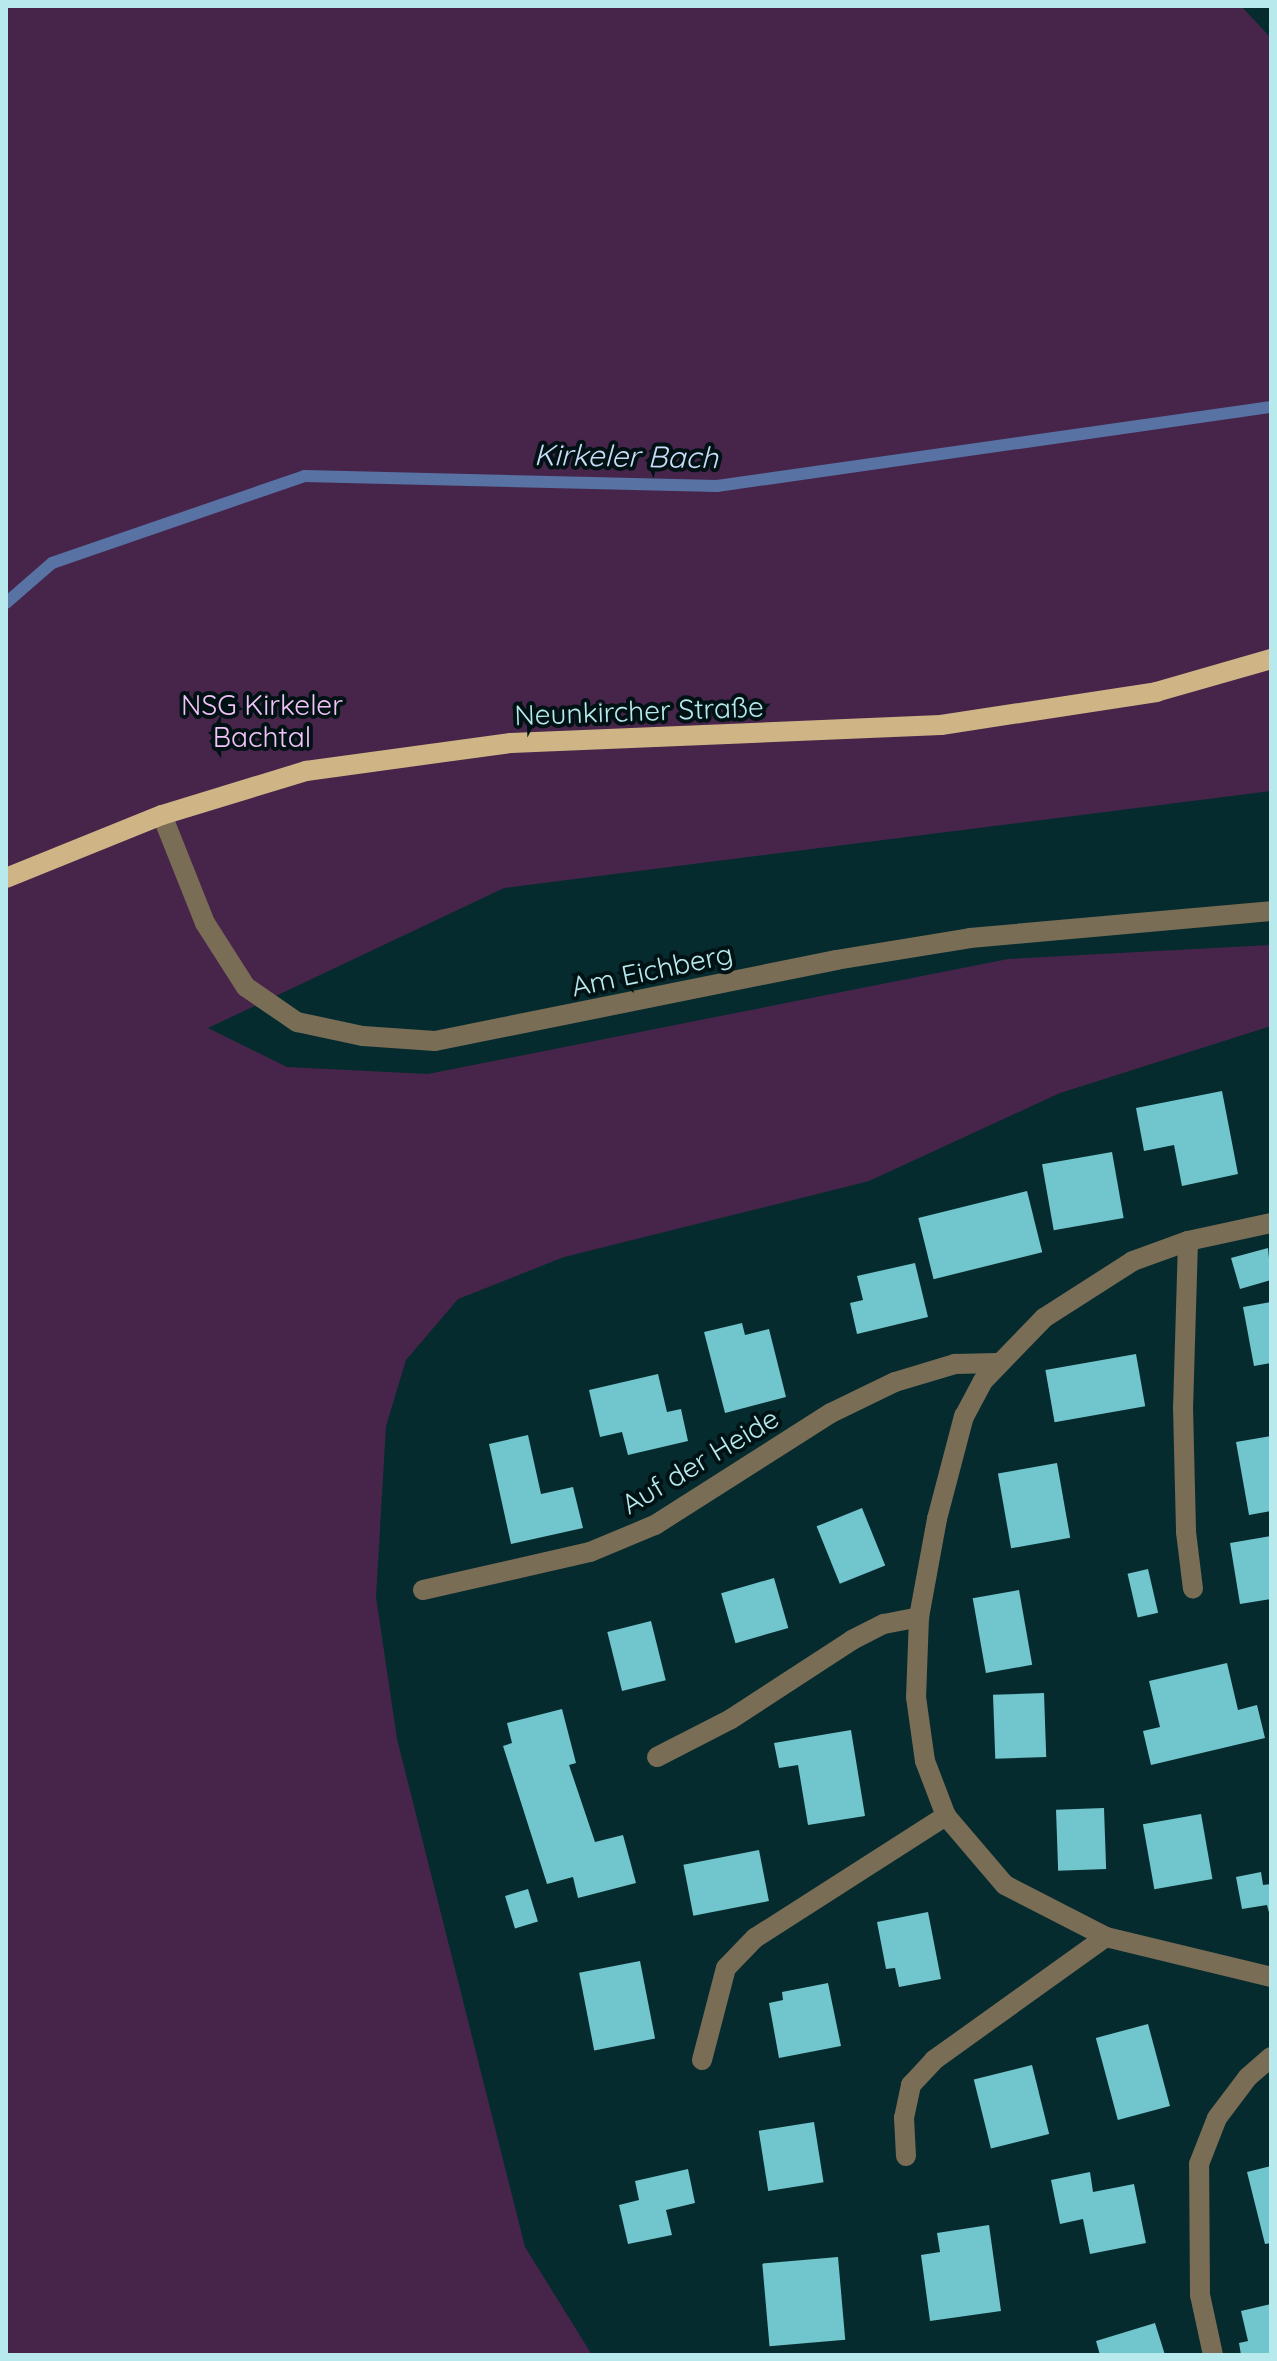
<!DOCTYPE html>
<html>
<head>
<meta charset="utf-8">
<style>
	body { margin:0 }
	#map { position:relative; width:1277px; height:2361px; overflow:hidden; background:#062b2e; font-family:Quicksand,sans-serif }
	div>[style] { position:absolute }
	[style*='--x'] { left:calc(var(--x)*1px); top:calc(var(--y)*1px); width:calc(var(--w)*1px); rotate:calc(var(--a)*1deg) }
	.green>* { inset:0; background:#47254b }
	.stream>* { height:12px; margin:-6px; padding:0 6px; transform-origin:6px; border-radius:6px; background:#5872a3 }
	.building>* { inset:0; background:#71c5cc; transform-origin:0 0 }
	.minor>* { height:20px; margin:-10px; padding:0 10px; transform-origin:10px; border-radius:10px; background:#7a6d56 }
	.major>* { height:20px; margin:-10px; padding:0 10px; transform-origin:10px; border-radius:10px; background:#cfb585 }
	span { translate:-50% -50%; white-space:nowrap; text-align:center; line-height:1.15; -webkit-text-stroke:8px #001214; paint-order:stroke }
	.park-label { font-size:28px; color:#f2c2f8 }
	.street-label { font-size:28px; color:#b8e9ed }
	.water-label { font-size:30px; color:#cadaf8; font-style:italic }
	.frame { position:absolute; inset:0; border:8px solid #b8e9ed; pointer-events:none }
</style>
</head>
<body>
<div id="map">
	<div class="green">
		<i style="clip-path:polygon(6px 6px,1241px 6px,1271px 38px,1271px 791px,504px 888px,208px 1028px,287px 1067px,428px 1074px,1008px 959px,1271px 945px,1271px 1026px,1060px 1093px,869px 1181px,564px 1257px,458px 1299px,406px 1360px,386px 1426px,376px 1597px,397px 1739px,525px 2247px,592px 2355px,6px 2355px)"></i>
	</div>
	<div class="stream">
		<i style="--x:6;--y:603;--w:61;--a:-41"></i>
		<i style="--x:52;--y:563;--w:267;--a:-19"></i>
		<i style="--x:304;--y:476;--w:413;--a:1.4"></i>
		<i style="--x:717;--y:486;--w:560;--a:-8.12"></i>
	</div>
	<div class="building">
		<i style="clip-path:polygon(1222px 1091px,1238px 1174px,1182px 1186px,1174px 1145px,1144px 1151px,1136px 1108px)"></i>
		<i style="left:1112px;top:1152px;width:67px;height:71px;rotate:80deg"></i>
		<i style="left:1027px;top:1191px;width:63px;height:112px;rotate:76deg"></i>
		<i style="clip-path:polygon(1268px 1248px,1271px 1280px,1240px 1289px,1231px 1258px)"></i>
		<i style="clip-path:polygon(915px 1263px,928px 1317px,857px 1334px,850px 1303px,863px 1300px,857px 1276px)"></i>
		<i style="clip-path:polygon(1271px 1302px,1271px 1363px,1254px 1366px,1243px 1307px)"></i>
		<i style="clip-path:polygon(742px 1323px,745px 1335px,769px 1329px,786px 1397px,725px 1413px,704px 1332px)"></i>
		<i style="left:1136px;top:1354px;width:53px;height:92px;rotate:80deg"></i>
		<i style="clip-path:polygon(658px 1374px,667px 1412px,681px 1409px,688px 1441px,628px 1455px,622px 1432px,600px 1437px,589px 1390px)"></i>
		<i style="clip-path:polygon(528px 1435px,541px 1494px,573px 1487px,583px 1528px,511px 1544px,489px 1444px)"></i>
		<i style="clip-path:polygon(1271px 1436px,1271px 1511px,1249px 1515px,1236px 1442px)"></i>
		<i style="left:1057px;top:1463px;width:76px;height:60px;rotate:80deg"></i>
		<i style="left:862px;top:1508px;width:62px;height:49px;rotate:68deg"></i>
		<i style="clip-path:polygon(1271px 1536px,1271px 1599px,1240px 1604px,1230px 1543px)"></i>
		<i style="left:1148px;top:1569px;width:45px;height:21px;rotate:77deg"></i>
		<i style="left:774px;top:1578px;width:52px;height:55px;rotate:74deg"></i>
		<i style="left:1019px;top:1590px;width:76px;height:47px;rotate:80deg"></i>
		<i style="left:651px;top:1621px;width:61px;height:45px;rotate:76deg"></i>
		<i style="clip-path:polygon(1227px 1663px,1238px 1710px,1257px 1705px,1265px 1738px,1151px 1765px,1143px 1731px,1160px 1727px,1149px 1681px)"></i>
		<i style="left:1044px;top:1693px;width:64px;height:51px;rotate:88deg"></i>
		<i style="clip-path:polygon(562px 1709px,576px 1763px,569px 1765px,595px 1842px,623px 1835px,636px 1883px,578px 1898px,573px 1877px,547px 1884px,503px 1746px,512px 1743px,507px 1723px)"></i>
		<i style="clip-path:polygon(851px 1730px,865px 1816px,808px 1825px,798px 1765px,779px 1768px,774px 1743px)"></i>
		<i style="left:1104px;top:1808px;width:61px;height:48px;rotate:88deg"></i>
		<i style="left:1201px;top:1814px;width:66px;height:59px;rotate:80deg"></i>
		<i style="left:759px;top:1850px;width:52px;height:77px;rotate:79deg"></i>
		<i style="clip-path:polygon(1261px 1872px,1263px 1885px,1271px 1884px,1271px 1920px,1267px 1905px,1242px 1909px,1236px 1877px)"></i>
		<i style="left:528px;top:1889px;width:34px;height:24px;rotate:73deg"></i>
		<i style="clip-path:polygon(928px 1912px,941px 1979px,899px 1987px,895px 1968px,886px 1969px,877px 1922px)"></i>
		<i style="left:640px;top:1961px;width:79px;height:62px;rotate:79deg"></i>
		<i style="clip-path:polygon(828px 1983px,841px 2046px,779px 2058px,769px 2003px,783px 2000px,782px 1992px)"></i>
		<i style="left:1148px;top:2024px;width:85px;height:54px;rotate:75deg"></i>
		<i style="left:1032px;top:2065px;width:71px;height:60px;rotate:76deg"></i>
		<i style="left:814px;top:2122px;width:61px;height:56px;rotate:81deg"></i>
		<i style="clip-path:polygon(1271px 2166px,1271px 2243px,1265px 2244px,1247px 2172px)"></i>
		<i style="clip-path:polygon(688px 2169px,695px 2203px,666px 2210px,672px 2235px,628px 2244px,619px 2205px,639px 2200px,635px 2181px)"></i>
		<i style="clip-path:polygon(1090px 2172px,1093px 2192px,1134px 2184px,1146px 2243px,1090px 2254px,1083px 2219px,1060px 2224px,1051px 2180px)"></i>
		<i style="clip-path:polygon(989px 2225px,1001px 2311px,930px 2321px,921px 2255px,940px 2252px,937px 2233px)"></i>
		<i style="left:838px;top:2257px;width:83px;height:76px;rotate:85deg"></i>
		<i style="clip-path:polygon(1271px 2304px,1271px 2355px,1241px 2355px,1239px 2343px,1248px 2341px,1241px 2311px)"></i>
		<i style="clip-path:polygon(1155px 2323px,1165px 2355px,1100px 2355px,1096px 2341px)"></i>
	</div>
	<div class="minor">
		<i style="--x:162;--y:815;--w:116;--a:68.3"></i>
		<i style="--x:205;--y:923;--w:76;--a:57.4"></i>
		<i style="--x:246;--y:987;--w:62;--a:34.5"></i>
		<i style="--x:297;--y:1022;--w:67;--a:12"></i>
		<i style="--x:363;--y:1036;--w:72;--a:4"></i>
		<i style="--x:435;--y:1041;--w:409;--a:-11.4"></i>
		<i style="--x:836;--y:960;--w:136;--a:-9.3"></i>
		<i style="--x:970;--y:938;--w:302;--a:-5.1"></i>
		<i style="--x:1271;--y:1223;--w:85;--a:167.8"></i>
		<i style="--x:1188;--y:1241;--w:59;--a:160"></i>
		<i style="--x:1133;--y:1261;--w:106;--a:147.4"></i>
		<i style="--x:1044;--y:1318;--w:88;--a:134.1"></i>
		<i style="--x:983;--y:1381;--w:40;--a:118"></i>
		<i style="--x:964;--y:1416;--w:106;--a:104.7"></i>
		<i style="--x:937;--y:1519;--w:100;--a:100.4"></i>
		<i style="--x:919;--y:1617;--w:80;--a:92.1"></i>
		<i style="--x:916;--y:1697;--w:65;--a:82"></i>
		<i style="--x:925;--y:1761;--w:59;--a:69.1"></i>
		<i style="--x:946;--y:1816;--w:91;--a:49.5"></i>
		<i style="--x:1005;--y:1885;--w:114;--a:27.2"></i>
		<i style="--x:1106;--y:1937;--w:170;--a:13.6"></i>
		<i style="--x:1188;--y:1241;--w:166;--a:91.7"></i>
		<i style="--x:1183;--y:1407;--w:125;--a:88.6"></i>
		<i style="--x:1186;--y:1532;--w:57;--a:83"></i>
		<i style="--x:423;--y:1590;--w:171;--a:-12.8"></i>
		<i style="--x:590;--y:1552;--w:70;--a:-22.6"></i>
		<i style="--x:655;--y:1525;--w:209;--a:-32.5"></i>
		<i style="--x:831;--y:1413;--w:71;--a:-25.8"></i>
		<i style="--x:895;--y:1382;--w:63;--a:-16.7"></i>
		<i style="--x:955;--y:1364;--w:42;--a:-1.4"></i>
		<i style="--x:657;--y:1757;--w:83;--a:-27.2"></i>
		<i style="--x:731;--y:1719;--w:145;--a:-33.1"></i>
		<i style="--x:852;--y:1640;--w:36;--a:-27"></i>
		<i style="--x:884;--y:1624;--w:36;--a:-11"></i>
		<i style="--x:702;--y:2060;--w:95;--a:-75.4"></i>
		<i style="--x:726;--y:1968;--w:42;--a:-46"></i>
		<i style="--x:755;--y:1938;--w:227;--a:-32.6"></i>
		<i style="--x:906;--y:2156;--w:38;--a:-93"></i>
		<i style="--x:904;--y:2118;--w:34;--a:-78"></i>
		<i style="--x:911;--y:2085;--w:34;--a:-47"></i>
		<i style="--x:934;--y:2060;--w:211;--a:-35.6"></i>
		<i style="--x:1213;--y:2355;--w:61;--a:-102.2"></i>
		<i style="--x:1200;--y:2295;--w:131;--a:-90.4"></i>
		<i style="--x:1199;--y:2164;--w:49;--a:-68.6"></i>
		<i style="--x:1217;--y:2118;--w:51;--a:-52.9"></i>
		<i style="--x:1248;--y:2077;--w:30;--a:-41"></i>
	</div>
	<div class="major">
		<i style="--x:6;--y:878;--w:168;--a:-22"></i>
		<i style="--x:162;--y:815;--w:151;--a:-17"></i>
		<i style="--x:306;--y:771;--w:207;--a:-7.8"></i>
		<i style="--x:511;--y:743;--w:430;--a:-2.4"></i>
		<i style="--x:941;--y:725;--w:218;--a:-8.7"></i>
		<i style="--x:1156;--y:692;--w:120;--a:-16"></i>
	</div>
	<div class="park-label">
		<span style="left:262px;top:721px">NSG Kirkeler<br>Bachtal</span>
	</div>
	<div class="street-label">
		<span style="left:639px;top:711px;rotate:-2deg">Neunkircher Straße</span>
		<span style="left:652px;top:970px;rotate:-12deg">Am Eichberg</span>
		<span style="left:700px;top:1461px;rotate:-31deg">Auf der Heide</span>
	</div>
	<div class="water-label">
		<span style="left:626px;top:456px;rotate:1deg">Kirkeler Bach</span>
	</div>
	<div class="frame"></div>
</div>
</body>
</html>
